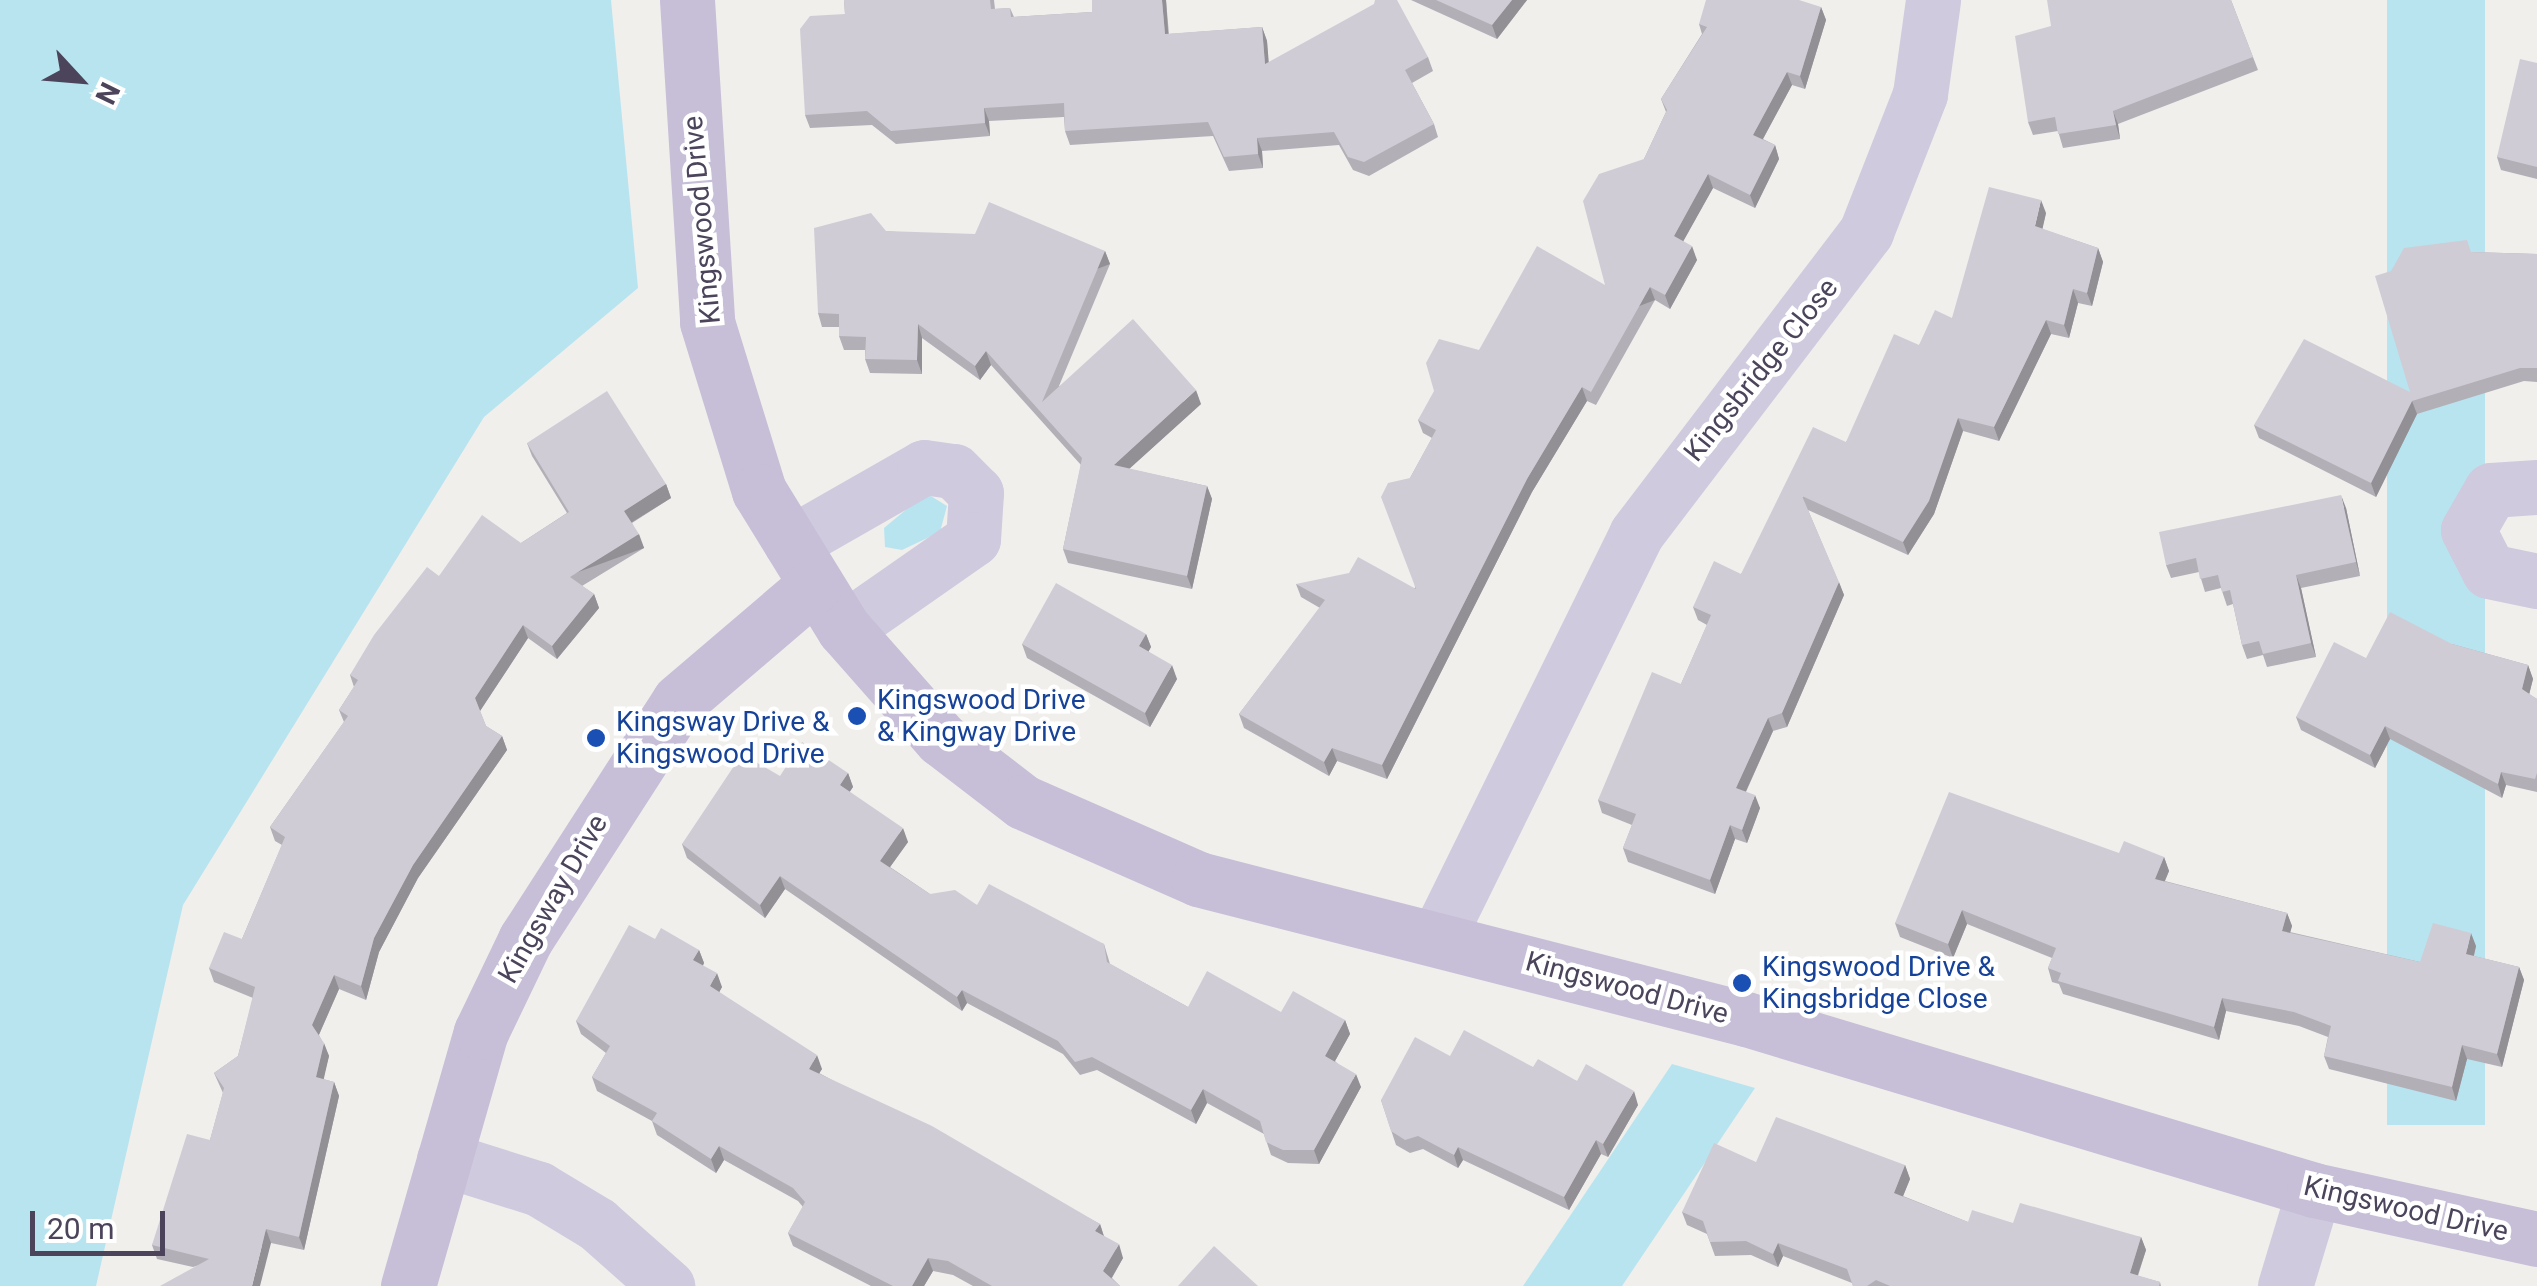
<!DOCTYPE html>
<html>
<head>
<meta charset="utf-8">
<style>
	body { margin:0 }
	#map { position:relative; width:2537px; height:1286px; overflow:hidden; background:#f0efec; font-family:Roboto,sans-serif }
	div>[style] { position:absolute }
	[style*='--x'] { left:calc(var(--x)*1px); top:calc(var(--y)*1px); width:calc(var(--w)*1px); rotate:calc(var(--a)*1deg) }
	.green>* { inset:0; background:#b8e4f0; transform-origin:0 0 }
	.street>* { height:55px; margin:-27.5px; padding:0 27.5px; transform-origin:27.5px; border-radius:27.5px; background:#cfcade }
	.secondary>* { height:55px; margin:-27.5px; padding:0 27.5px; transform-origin:27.5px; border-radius:27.5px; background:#c7bed7 }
	.wall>* { inset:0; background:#b3afb7 }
	.shaded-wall>* { inset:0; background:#928f95; transform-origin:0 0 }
	.building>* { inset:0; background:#d0ccd5 }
	.dots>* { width:28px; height:28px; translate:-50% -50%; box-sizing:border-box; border:5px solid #fff; border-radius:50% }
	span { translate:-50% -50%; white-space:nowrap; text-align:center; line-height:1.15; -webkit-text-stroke:9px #fff; paint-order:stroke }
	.street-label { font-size:28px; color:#4b445b }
	.transit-label { font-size:28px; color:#164399 }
	.left { translate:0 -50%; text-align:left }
	.north { position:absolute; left:30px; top:30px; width:100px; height:100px; -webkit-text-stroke:8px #fff; paint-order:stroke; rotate:116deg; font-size:28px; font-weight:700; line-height:40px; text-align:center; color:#4b445b }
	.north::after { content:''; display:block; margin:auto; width:35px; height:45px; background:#4b445b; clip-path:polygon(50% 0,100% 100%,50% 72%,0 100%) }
	.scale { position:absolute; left:30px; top:1211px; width:135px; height:45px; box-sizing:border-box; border:5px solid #4b445b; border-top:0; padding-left:12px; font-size:30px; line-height:35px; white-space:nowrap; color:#4b445b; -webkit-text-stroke:8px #fff; paint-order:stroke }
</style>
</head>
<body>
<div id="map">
	<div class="green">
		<i style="clip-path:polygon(0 0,611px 0,638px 288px,484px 417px,183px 905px,96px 1286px,0 1286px)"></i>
		<i style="left:2387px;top:0;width:98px;height:1125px"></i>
		<i style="clip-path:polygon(926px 493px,947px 506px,940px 532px,902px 550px,885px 547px,884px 528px)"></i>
		<i style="clip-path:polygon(1672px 1064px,1755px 1088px,1622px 1286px,1523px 1286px)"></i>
	</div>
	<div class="street">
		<i style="--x:2537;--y:487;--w:46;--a:176.3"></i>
		<i style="--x:2491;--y:490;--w:46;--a:119.9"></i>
		<i style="--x:2468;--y:530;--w:46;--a:62.9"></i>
		<i style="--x:2489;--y:571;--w:49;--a:11.8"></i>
		<i style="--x:791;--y:543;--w:153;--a:-29.7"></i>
		<i style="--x:924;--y:467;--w:30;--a:8"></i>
		<i style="--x:954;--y:471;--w:31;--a:45"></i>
		<i style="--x:976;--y:493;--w:46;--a:93.7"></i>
		<i style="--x:973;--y:539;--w:157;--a:145.1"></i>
		<i style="--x:1437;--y:939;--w:451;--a:-63.8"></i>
		<i style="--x:1636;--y:534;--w:380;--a:-52.7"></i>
		<i style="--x:1866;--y:232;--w:148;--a:-68.6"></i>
		<i style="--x:1920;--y:94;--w:95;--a:-82.1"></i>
		<i style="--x:444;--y:1159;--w:100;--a:17.5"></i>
		<i style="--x:539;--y:1189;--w:68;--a:31.1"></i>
		<i style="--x:597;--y:1224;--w:94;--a:41.5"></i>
		<i style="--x:2285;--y:1286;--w:100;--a:-73.2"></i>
	</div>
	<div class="secondary">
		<i style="--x:687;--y:0;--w:323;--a:86.4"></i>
		<i style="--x:707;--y:322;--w:177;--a:72.9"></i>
		<i style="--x:759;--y:491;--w:162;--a:58.4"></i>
		<i style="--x:844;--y:629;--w:147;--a:48.6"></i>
		<i style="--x:941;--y:739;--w:103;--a:37.5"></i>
		<i style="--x:1023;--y:802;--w:191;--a:23.7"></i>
		<i style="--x:1198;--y:879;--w:566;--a:14.33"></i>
		<i style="--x:1746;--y:1019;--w:593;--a:16.75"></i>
		<i style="--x:2314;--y:1190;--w:228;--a:12.4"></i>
		<i style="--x:408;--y:1286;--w:264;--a:-74"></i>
		<i style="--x:481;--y:1032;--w:102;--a:-64.4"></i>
		<i style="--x:525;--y:940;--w:284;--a:-57.2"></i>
		<i style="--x:679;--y:701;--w:180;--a:-40.5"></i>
	</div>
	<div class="wall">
		<i style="clip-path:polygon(844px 0,994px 0,995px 9px,1010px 8px,1014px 17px,1092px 12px,1092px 0,1166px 0,1169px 34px,1262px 27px,1267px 41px,1268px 62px,1428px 57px,1433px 71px,1412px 83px,1434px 124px,1438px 137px,1369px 176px,1353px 170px,1339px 145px,1262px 151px,1263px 168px,1229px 171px,1213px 136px,1070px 145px,1065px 131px,1064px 117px,989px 121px,990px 136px,896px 144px,872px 125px,810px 128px,805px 115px,845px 14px)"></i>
		<i style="clip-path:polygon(1411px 0,1527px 0,1497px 39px)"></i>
		<i style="clip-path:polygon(2231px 0,2258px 70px,2118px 124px,2120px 139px,2063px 148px,2058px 131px,2033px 135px,2028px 122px,2051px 26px)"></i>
		<i style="clip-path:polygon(1821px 7px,1826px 20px,1805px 89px,1792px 85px,1763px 139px,1775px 145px,1779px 159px,1755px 208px,1713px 188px,1683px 241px,1697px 260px,1670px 309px,1655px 300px,1596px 405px,1587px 401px,1532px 492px,1387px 779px,1337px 761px,1329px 776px,1244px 728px,1239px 714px,1320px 608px,1301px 597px,1296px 584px,1415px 588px,1410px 478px,1432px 438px,1423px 433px,1418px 420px,1479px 350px,1605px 285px,1644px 159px,1666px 112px,1661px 99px,1702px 34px,1699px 24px)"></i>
		<i style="clip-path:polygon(2537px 63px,2537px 179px,2501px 170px,2497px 157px)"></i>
		<i style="clip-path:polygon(2046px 213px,2042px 229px,2098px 248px,2103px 262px,2092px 306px,2078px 303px,2069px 338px,2051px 334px,1999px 441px,1963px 431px,1934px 514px,1908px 555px,1808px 510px,1844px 595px,1787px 727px,1773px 731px,1746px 792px,1760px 808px,1747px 843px,1735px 839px,1715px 894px,1628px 862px,1623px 848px,1632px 825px,1602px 813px,1598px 800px,1681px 684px,1707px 625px,1698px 620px,1693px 607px,1741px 574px,1846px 442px,1919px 345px,1952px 318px)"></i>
		<i style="clip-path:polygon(886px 231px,1105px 251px,1110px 264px,1059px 386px,1201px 404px,1129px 469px,1207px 486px,1212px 499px,1192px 589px,1068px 563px,1063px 549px,1081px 465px,991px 365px,980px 380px,922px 338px,922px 374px,870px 373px,865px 359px,865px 350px,844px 350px,839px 336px,839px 327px,822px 327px,818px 313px)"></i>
		<i style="clip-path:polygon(2471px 252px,2537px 254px,2537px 382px,2524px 381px,2417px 414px,2376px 497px,2259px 438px,2254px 425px,2410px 392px)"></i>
		<i style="clip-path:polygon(527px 443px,666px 484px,671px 498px,632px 523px,644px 548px,582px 586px,594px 594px,599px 608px,557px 659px,528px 638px,480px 711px,486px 726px,502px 736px,507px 750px,418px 878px,379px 952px,366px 1000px,339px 989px,319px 1035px,329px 1056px,323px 1079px,334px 1082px,339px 1096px,304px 1250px,271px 1243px,193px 1267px,157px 1259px,152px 1245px,210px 1140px,223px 1093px,214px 1073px,238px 1056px,253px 998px,214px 982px,209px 968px,242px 939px,282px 845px,275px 841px,270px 827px,344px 722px,339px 710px,354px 687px,350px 675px,439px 576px,521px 543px,567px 513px,532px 456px)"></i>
		<i style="clip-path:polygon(2346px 508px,2360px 576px,2301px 588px,2316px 657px,2267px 667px,2263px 655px,2247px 659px,2242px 645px,2233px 604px,2227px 606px,2221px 588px,2205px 592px,2199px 572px,2171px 578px,2166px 565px)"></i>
		<i style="clip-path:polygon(1146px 634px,1151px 647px,1148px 652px,1177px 679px,1150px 727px,1027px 658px,1022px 644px)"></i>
		<i style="clip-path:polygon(2452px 644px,2528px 665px,2533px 679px,2529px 694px,2537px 699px,2537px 792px,2506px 785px,2502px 798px,2390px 739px,2375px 768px,2301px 730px,2296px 717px,2366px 658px)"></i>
		<i style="clip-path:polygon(848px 773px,853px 787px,849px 792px,908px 842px,890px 867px,930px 894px,977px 905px,1104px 944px,1110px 964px,1188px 1007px,1281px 1012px,1345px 1020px,1350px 1034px,1335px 1061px,1361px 1087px,1319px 1164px,1288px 1163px,1271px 1155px,1264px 1134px,1207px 1103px,1196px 1124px,1097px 1070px,1080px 1075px,1063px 1054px,967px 1003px,962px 1011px,785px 889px,765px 918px,687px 858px,682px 844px,780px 776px)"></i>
		<i style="clip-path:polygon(2119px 853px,2164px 857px,2169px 871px,2165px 881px,2287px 913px,2292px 926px,2290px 932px,2420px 962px,2476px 946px,2474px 956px,2519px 967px,2524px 980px,2502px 1067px,2467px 1059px,2456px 1101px,2329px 1069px,2324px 1056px,2328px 1037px,2299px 1026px,2226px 1011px,2219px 1040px,2063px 994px,2059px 984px,2052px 982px,2048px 968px,2052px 958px,1967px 924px,1953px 958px,1900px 937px,1895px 923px)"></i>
		<i style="clip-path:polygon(655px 939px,699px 950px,704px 963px,703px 966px,722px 987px,719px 992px,822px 1069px,819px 1073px,1100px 1224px,1104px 1236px,1123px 1258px,1112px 1278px,1120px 1286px,973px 1286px,953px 1275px,933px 1271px,924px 1286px,871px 1286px,793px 1246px,788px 1233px,803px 1207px,798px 1201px,724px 1160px,716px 1173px,657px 1135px,652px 1121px,597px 1091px,592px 1077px,606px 1053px,581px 1034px,576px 1021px)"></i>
		<i style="clip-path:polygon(1450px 1056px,1533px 1067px,1577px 1081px,1638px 1105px,1608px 1157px,1601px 1154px,1569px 1210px,1463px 1160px,1458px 1168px,1423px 1149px,1410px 1153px,1396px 1145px,1381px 1100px)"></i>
		<i style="clip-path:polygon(1756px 1162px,1905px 1165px,1910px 1179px,1903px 1196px,1968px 1222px,2013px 1223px,2141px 1237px,2146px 1250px,2138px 1276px,2160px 1282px,2161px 1286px,1853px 1286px,1852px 1283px,1783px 1256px,1778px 1267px,1751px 1255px,1715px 1256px,1707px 1234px,1687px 1225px,1682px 1212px)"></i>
	</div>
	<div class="shaded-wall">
		<i style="clip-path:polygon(1162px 0,1166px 0,1169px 47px,1165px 34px)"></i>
		<i style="clip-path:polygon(1512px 0,1527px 0,1497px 39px,1492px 25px)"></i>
		<i style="clip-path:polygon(1821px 7px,1826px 20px,1805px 89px,1800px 76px)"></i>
		<i style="clip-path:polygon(1262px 27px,1267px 41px,1270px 77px,1265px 64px)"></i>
		<i style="clip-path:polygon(1787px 72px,1792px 85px,1758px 148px,1753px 135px)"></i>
		<i style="clip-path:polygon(984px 108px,989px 121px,990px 136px,985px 123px)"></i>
		<i style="clip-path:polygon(2113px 111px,2118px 124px,2120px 139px,2116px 125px)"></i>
		<i style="clip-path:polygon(1257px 138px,1262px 151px,1263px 168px,1258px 154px)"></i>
		<i style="clip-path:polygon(1775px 145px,1779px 159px,1755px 208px,1750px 195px)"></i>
		<i style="clip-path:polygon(1708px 174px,1713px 188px,1679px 249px,1674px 236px)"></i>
		<i style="clip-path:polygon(2041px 200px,2046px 213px,2040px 240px,2035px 226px)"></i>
		<i style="clip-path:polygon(1692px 246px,1697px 260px,1670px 309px,1665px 295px)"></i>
		<i style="clip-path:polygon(2098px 248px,2103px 262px,2092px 306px,2087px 293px)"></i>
		<i style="left:1105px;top:251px;width:14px;height:164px;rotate:69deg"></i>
		<i style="left:1650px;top:287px;width:14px;height:120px;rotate:69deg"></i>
		<i style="clip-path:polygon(2073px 289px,2078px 303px,2069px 338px,2064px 325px)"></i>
		<i style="clip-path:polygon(2046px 320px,2051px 334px,1999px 441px,1994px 427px)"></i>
		<i style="clip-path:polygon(918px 324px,922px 338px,922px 374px,917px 360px)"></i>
		<i style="clip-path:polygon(986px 351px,991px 365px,980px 380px,975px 366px)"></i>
		<i style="clip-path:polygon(1582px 387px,1587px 401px,1532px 492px,1387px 779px,1382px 765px,1527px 479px)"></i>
		<i style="clip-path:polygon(1196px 390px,1201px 404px,1118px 479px,1114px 465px)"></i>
		<i style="clip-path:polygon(2412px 401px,2417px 414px,2376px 497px,2371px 483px)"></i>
		<i style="clip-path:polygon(1958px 418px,1963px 431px,1934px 514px,1908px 555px,1903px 542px)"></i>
		<i style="clip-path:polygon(666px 484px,671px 498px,629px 524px,624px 511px)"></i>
		<i style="clip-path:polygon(1207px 486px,1212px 499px,1192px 589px,1187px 576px)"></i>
		<i style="clip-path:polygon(2341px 495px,2346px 508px,2360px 576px,2356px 562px)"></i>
		<i style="left:639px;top:534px;width:15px;height:81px;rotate:70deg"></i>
		<i style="clip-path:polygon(2296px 575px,2301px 588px,2316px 657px,2311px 643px)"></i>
		<i style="clip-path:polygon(1839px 582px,1844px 595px,1787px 727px,1782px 713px)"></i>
		<i style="clip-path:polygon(594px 594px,599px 608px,557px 659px,552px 646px)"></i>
		<i style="clip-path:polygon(523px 625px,528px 638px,480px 711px,475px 698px)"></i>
		<i style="clip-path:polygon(1146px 634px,1151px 647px,1144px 660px,1139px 646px)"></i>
		<i style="clip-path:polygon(1172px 665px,1177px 679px,1150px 727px,1145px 713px)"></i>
		<i style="clip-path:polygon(2528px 665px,2533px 679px,2527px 703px,2522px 689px)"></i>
		<i style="clip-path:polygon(1768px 718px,1773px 731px,1741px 802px,1736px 788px)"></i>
		<i style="clip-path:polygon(2385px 726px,2390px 739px,2375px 768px,2370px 755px)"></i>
		<i style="clip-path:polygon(502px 736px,507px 750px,418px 878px,379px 952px,366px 1000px,361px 986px,374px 938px,413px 865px)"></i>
		<i style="clip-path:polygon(1332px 748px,1337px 761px,1329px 776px,1324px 762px)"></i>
		<i style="clip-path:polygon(2501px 772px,2506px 785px,2502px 798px,2498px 784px)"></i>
		<i style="clip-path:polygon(848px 773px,853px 787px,845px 799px,840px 785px)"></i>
		<i style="clip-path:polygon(1755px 795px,1760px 808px,1747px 843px,1742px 830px)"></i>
		<i style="clip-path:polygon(1730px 825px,1735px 839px,1715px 894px,1710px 880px)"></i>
		<i style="clip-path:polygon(903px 828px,908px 842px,885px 874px,880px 861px)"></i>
		<i style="clip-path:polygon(2164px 857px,2169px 871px,2160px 892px,2155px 879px)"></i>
		<i style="clip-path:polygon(780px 876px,785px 889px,765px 918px,760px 905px)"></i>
		<i style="clip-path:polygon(1962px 910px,1967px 924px,1953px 958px,1948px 944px)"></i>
		<i style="clip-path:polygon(2287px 913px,2292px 926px,2287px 944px,2282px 931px)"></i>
		<i style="clip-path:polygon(2471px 933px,2476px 946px,2471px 967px,2466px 954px)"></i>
		<i style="clip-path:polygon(699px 950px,704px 963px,698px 974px,693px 960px)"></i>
		<i style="clip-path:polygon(2519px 967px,2524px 980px,2502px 1067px,2497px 1054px)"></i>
		<i style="clip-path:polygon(717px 973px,722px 987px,715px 1000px,710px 986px)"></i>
		<i style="clip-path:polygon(334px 975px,339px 989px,317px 1039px,312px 1025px)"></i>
		<i style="clip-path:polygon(962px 990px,967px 1003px,962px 1011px,957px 997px)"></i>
		<i style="clip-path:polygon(2222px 998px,2226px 1011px,2219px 1040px,2214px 1027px)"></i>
		<i style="clip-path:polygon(1345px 1020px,1350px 1034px,1330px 1070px,1325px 1056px)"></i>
		<i style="clip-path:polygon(324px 1043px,329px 1056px,321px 1091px,316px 1077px)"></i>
		<i style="clip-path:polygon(2462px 1045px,2467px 1059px,2456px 1101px,2452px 1087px)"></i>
		<i style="clip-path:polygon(817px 1055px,822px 1069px,814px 1082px,809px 1069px)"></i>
		<i style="clip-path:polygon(1356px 1074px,1361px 1087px,1319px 1164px,1314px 1150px)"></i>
		<i style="clip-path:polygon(334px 1082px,339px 1096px,304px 1250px,299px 1237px)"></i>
		<i style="clip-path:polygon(1203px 1089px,1207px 1103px,1196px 1124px,1191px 1110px)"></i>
		<i style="clip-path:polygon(1634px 1091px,1638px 1105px,1608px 1157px,1603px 1144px)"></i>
		<i style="clip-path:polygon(1596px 1140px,1601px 1154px,1569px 1210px,1564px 1197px)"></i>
		<i style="clip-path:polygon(719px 1146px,724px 1160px,716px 1173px,711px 1159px)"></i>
		<i style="clip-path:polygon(1458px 1147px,1463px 1160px,1458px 1168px,1454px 1155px)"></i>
		<i style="clip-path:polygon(1905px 1165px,1910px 1179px,1899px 1206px,1894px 1193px)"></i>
		<i style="clip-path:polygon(1100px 1224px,1104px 1237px,1095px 1231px)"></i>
		<i style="clip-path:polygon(266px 1229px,271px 1243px,260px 1286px,252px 1286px)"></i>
		<i style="clip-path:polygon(2141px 1237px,2146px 1250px,2134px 1286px,2130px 1273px)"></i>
		<i style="clip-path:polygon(1778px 1243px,1783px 1256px,1778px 1267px,1773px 1254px)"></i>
		<i style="clip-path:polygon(1119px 1244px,1123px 1258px,1108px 1284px,1103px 1271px)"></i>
		<i style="clip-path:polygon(928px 1258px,933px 1271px,924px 1286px,912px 1286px)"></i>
	</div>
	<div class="building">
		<i style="clip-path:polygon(844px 0,990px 0,991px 9px,1010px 8px,1011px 17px,1092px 12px,1092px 0,1162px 0,1165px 34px,1262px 27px,1265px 64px,1374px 4px,1375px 0,1397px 0,1428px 57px,1405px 70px,1434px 124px,1364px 162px,1348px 157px,1334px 132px,1257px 138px,1258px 154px,1224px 157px,1208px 122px,1065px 131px,1064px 103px,984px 108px,985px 123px,891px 131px,867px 111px,805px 115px,800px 29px,810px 16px,845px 14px)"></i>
		<i style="clip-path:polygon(1436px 0,1512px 0,1492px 25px)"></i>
		<i style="clip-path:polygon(1706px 0,1799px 0,1821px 7px,1800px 76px,1787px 72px,1753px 135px,1775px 145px,1750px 195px,1708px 174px,1674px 236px,1692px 246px,1665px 295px,1650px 287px,1591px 392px,1582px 387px,1527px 479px,1382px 765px,1332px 748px,1324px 762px,1239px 714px,1325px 600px,1296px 584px,1349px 573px,1358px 557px,1416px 589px,1381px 497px,1388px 483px,1410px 478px,1436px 430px,1418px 420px,1434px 391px,1426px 363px,1439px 339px,1479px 350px,1537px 246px,1605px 285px,1583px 201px,1599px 174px,1644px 159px,1667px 110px,1661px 99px,1707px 27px,1699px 24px)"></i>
		<i style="clip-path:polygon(2047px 0,2231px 0,2253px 57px,2113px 111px,2116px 125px,2058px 134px,2055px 117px,2028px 122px,2015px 36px,2051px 26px)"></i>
		<i style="clip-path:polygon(2520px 59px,2537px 63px,2537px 167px,2497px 157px)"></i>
		<i style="clip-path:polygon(1989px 187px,2041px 200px,2035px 226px,2098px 248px,2087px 293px,2073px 289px,2064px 325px,2046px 320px,1994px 427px,1958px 418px,1929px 501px,1903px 542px,1802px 496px,1839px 582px,1782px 713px,1768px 718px,1736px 788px,1755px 795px,1742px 830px,1730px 825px,1710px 880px,1623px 848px,1636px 814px,1598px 800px,1652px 672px,1681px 684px,1711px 615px,1693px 607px,1714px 561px,1741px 574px,1813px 427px,1846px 442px,1894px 334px,1919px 345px,1935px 310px,1952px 318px)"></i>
		<i style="clip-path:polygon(989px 202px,1105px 251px,1042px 402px,1133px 319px,1196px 390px,1114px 465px,1207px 486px,1187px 576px,1063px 549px,1082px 458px,986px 351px,975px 366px,918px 324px,917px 360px,865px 359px,866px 337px,839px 336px,839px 314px,818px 313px,814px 228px,871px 213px,886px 231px,975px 234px)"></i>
		<i style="clip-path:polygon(2467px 240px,2471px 252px,2537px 254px,2537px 368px,2520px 368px,2412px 401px,2371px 483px,2254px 425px,2304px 339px,2410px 392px,2375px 276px,2391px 271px,2404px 248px)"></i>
		<i style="clip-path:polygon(607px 391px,666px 484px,624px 511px,639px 534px,570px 577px,594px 594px,552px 646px,523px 625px,475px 698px,486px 726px,502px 736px,413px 865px,374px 938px,361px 986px,334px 975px,312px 1025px,324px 1043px,316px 1077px,334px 1082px,299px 1237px,266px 1229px,252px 1286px,160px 1286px,209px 1259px,152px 1245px,187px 1134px,210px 1140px,224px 1088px,214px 1073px,238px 1056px,255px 987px,209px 968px,224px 932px,242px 939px,285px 837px,270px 827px,348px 716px,339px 710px,358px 680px,350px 675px,374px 635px,427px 567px,439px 576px,482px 515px,521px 543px,569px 512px,527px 443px)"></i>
		<i style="clip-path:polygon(2341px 495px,2356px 562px,2296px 575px,2311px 643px,2263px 654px,2259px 641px,2242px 645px,2230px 590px,2222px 592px,2218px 575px,2200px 579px,2196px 558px,2166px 565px,2159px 532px)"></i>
		<i style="clip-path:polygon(1056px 583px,1146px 634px,1139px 646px,1172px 665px,1145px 713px,1022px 644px)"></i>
		<i style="clip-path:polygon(2390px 612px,2452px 644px,2528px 665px,2522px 689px,2537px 699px,2537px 773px,2535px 779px,2501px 772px,2498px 784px,2385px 726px,2370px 755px,2296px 717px,2334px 642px,2366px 658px)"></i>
		<i style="clip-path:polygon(802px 742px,848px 773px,840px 785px,903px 828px,880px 861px,930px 894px,955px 890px,977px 905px,989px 884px,1104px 944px,1107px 962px,1188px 1007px,1207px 971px,1281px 1012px,1293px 991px,1345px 1020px,1325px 1056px,1356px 1074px,1314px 1150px,1283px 1150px,1266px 1142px,1260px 1121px,1203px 1089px,1191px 1110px,1092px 1057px,1075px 1062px,1058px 1041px,962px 990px,957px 997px,780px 876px,760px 905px,682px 844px,742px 754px,780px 776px)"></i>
		<i style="clip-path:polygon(1949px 792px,2119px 853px,2124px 841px,2164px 857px,2155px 879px,2287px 913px,2282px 931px,2420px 962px,2433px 923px,2471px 933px,2466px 954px,2519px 967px,2497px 1054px,2462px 1045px,2452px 1087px,2324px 1056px,2331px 1026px,2294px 1012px,2222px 998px,2214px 1027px,2058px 981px,2061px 973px,2048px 968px,2056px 948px,1962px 910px,1948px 944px,1895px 923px)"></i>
		<i style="clip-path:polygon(629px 925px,655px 939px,661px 928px,699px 950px,693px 960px,717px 973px,710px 986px,817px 1055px,809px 1069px,932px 1126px,1100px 1224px,1095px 1231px,1119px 1244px,1103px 1271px,1120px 1286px,992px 1286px,948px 1261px,928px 1258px,912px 1286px,893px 1286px,788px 1233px,805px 1202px,793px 1188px,719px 1146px,711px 1159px,652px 1121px,657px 1113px,592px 1077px,610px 1046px,576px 1021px)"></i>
		<i style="clip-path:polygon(1464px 1030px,1533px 1067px,1538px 1059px,1577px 1081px,1586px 1064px,1634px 1091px,1603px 1144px,1596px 1140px,1564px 1197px,1458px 1147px,1454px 1155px,1418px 1136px,1405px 1140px,1391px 1131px,1381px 1100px,1415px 1037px,1450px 1056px)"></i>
		<i style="clip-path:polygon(1776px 1117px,1905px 1165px,1894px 1193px,1968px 1222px,1972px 1210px,2013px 1223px,2020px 1203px,2141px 1237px,2130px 1273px,2160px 1282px,2159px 1286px,1890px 1286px,1876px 1280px,1867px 1286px,1853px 1286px,1847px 1269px,1778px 1243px,1773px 1254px,1746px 1241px,1710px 1242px,1703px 1221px,1682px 1212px,1714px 1143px,1756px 1162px)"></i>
		<i style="clip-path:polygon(1214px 1246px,1258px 1286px,1178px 1286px)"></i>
	</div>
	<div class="dots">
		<i style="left:857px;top:716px;background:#1a4fb4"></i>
		<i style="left:596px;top:738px;background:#1a4fb4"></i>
		<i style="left:1742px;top:983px;background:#1a4fb4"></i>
	</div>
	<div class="street-label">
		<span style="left:702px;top:220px;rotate:-95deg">Kingswood Drive</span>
		<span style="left:1761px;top:370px;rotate:-51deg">Kingsbridge Close</span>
		<span style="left:553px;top:899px;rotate:-60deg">Kingsway Drive</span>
		<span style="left:1627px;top:988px;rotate:15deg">Kingswood Drive</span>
		<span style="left:2406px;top:1209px;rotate:13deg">Kingswood Drive</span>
	</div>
	<div class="transit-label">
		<span class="left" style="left:877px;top:716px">Kingswood Drive<br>&amp; Kingway Drive</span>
		<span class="left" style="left:616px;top:738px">Kingsway Drive &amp;<br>Kingswood Drive</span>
		<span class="left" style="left:1762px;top:983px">Kingswood Drive &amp;<br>Kingsbridge Close</span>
	</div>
	<div class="north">N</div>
	<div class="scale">20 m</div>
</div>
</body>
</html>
